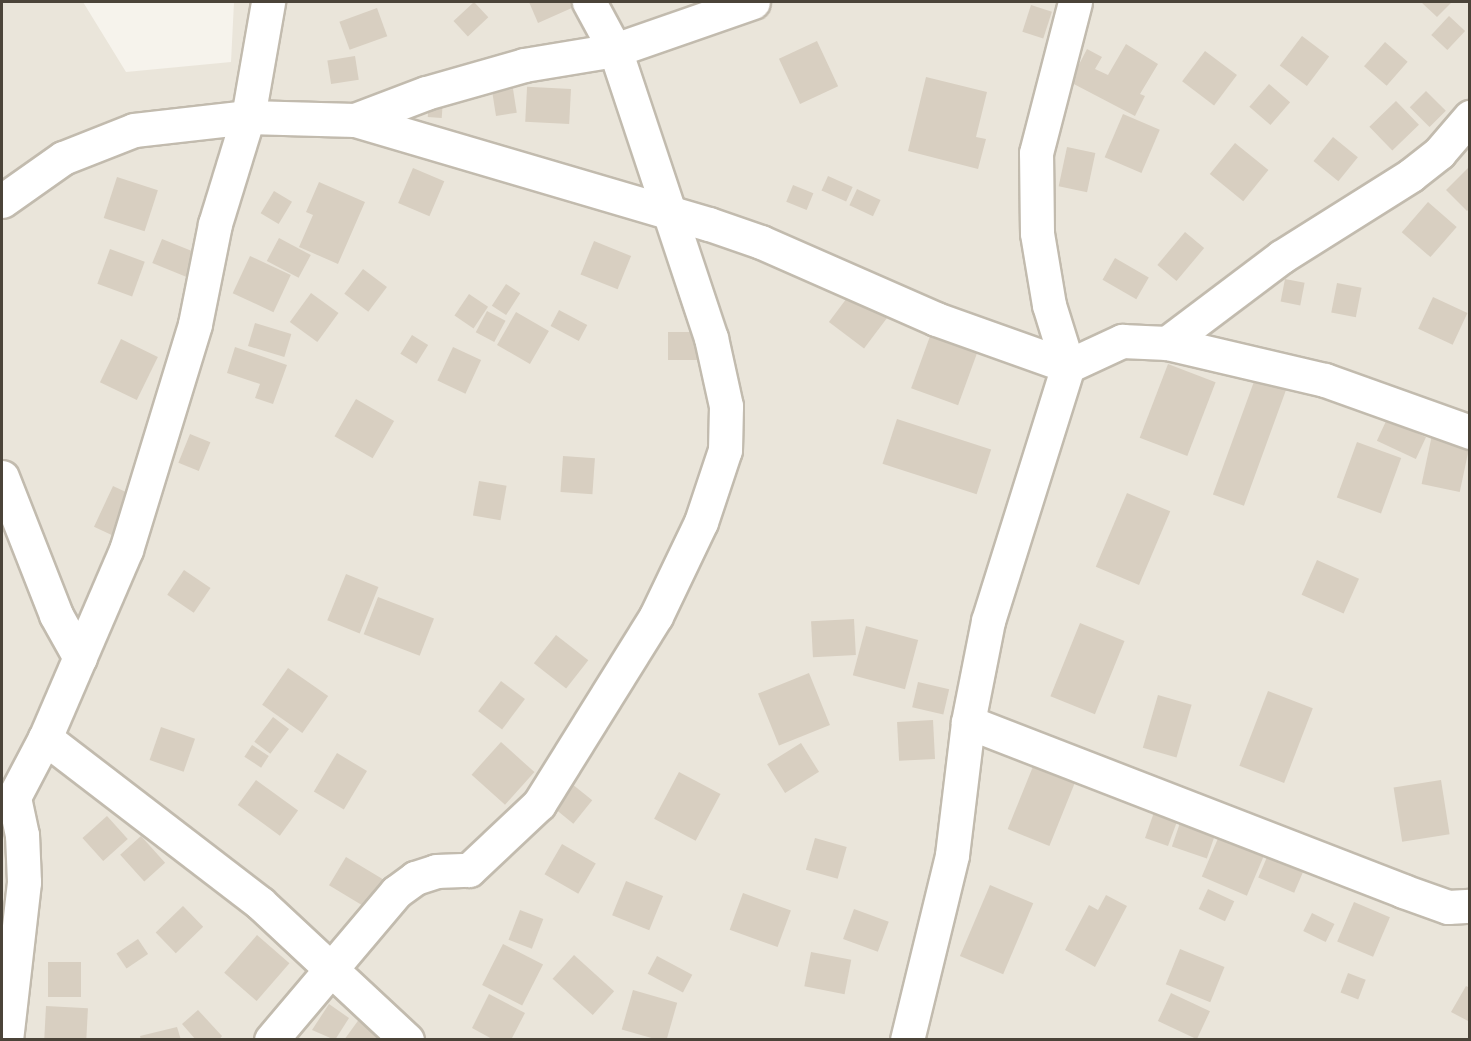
<!DOCTYPE html>
<html>
<head>
<meta charset="utf-8">
<style>
	body { margin:0 }
	#map { position:relative; width:1471px; height:1041px; overflow:hidden; background:#f6f3ec; font-family:"Public Sans",sans-serif }
	div>[style] { position:absolute }
	[style*='--x'] { left:calc(var(--x)*1px); top:calc(var(--y)*1px); width:calc(var(--w)*1px); rotate:calc(var(--a)*1deg) }
	.residential>* { inset:0; background:#eae5da }
	.building>* { inset:0; background:#d8cfc1; transform-origin:0 0 }
	.roads { filter:drop-shadow(2px 0 #c2bbae) drop-shadow(-2px 0 #c2bbae) drop-shadow(0 2px #c2bbae) drop-shadow(0 -2px #c2bbae) }
	.minor>* { height:33px; margin:-16.5px; padding:0 16.5px; transform-origin:16.5px; border-radius:16.5px; background:#fff }
	span { translate:-50% -50%; white-space:nowrap; text-align:center; line-height:1.15; -webkit-text-stroke:4.5px #fff; paint-order:stroke }
	.frame { position:absolute; inset:0; border:3px solid #4b4439; pointer-events:none }
</style>
</head>
<body>
<div id="map">
	<div class="residential">
		<i style="clip-path:polygon(2px 2px,83px 2px,126px 72px,231px 62px,234px 2px,1469px 2px,1469px 1039px,2px 1040px)"></i>
	</div>
	<div class="building">
		<i style="left:474px;top:2px;width:21px;height:28px;rotate:47deg"></i>
		<i style="clip-path:polygon(529px 2px,571px 2px,574px 7px,538px 23px)"></i>
		<i style="clip-path:polygon(1421px 2px,1452px 2px,1437px 17px)"></i>
		<i style="left:1031px;top:5px;width:22px;height:28px;rotate:18deg"></i>
		<i style="left:377px;top:8px;width:30px;height:40px;rotate:70deg"></i>
		<i style="left:1449px;top:16px;width:22px;height:26px;rotate:43deg"></i>
		<i style="left:1302px;top:36px;width:34px;height:37px;rotate:37deg"></i>
		<i style="left:817px;top:41px;width:50px;height:42px;rotate:65deg"></i>
		<i style="left:1385px;top:42px;width:30px;height:32px;rotate:41deg"></i>
		<i style="clip-path:polygon(1126px 44px,1158px 64px,1140px 94px,1145px 96px,1135px 116px,1070px 82px,1087px 49px,1102px 57px,1095px 69px,1108px 75px)"></i>
		<i style="left:1205px;top:51px;width:40px;height:38px;rotate:37deg"></i>
		<i style="left:355px;top:56px;width:24px;height:28px;rotate:81deg"></i>
		<i style="clip-path:polygon(926px 77px,987px 92px,976px 137px,986px 139px,978px 169px,908px 151px)"></i>
		<i style="left:1269px;top:84px;width:28px;height:30px;rotate:41deg"></i>
		<i style="left:513px;top:89px;width:24px;height:21px;rotate:81deg"></i>
		<i style="left:571px;top:89px;width:35px;height:44px;rotate:93deg"></i>
		<i style="left:1426px;top:91px;width:28px;height:23px;rotate:45deg"></i>
		<i style="left:429px;top:99px;width:14px;height:18px;rotate:4deg"></i>
		<i style="left:1396px;top:101px;width:33px;height:37px;rotate:46deg"></i>
		<i style="left:1123px;top:114px;width:40px;height:47px;rotate:23deg"></i>
		<i style="left:1333px;top:137px;width:32px;height:31px;rotate:39deg"></i>
		<i style="left:1235px;top:143px;width:43px;height:40px;rotate:39deg"></i>
		<i style="left:1067px;top:147px;width:29px;height:40px;rotate:12deg"></i>
		<i style="clip-path:polygon(1470px 166px,1470px 208px,1467px 211px,1446px 190px)"></i>
		<i style="left:413px;top:168px;width:34px;height:38px;rotate:23deg"></i>
		<i style="left:828px;top:176px;width:27px;height:16px;rotate:24deg"></i>
		<i style="left:117px;top:177px;width:43px;height:43px;rotate:18deg"></i>
		<i style="clip-path:polygon(319px 182px,365px 202px,338px 264px,299px 247px,313px 215px,306px 212px)"></i>
		<i style="left:793px;top:185px;width:22px;height:18px;rotate:22deg"></i>
		<i style="left:857px;top:189px;width:26px;height:18px;rotate:25deg"></i>
		<i style="left:274px;top:191px;width:21px;height:26px;rotate:31deg"></i>
		<i style="left:1428px;top:202px;width:38px;height:40px;rotate:41deg"></i>
		<i style="left:1185px;top:232px;width:25px;height:43px;rotate:40deg"></i>
		<i style="left:279px;top:238px;width:36px;height:26px;rotate:28deg"></i>
		<i style="left:162px;top:239px;width:45px;height:26px;rotate:22deg"></i>
		<i style="left:594px;top:241px;width:40px;height:36px;rotate:22deg"></i>
		<i style="left:110px;top:249px;width:37px;height:37px;rotate:20deg"></i>
		<i style="left:250px;top:256px;width:45px;height:41px;rotate:25deg"></i>
		<i style="left:1115px;top:258px;width:39px;height:25px;rotate:30deg"></i>
		<i style="left:363px;top:269px;width:30px;height:31px;rotate:37deg"></i>
		<i style="left:1285px;top:279px;width:20px;height:23px;rotate:11deg"></i>
		<i style="left:1337px;top:283px;width:25px;height:30px;rotate:11deg"></i>
		<i style="left:506px;top:284px;width:17px;height:26px;rotate:33deg"></i>
		<i style="left:856px;top:286px;width:44px;height:45px;rotate:37deg"></i>
		<i style="left:311px;top:293px;width:34px;height:36px;rotate:36deg"></i>
		<i style="left:469px;top:294px;width:23px;height:26px;rotate:34deg"></i>
		<i style="left:1433px;top:297px;width:38px;height:35px;rotate:25deg"></i>
		<i style="left:559px;top:310px;width:32px;height:18px;rotate:28deg"></i>
		<i style="left:487px;top:311px;width:21px;height:24px;rotate:28deg"></i>
		<i style="left:516px;top:312px;width:38px;height:38px;rotate:30deg"></i>
		<i style="left:255px;top:323px;width:38px;height:24px;rotate:17deg"></i>
		<i style="left:933px;top:328px;width:50px;height:64px;rotate:20deg"></i>
		<i style="left:668px;top:332px;width:35px;height:28px"></i>
		<i style="left:412px;top:335px;width:19px;height:22px;rotate:32deg"></i>
		<i style="left:121px;top:339px;width:41px;height:48px;rotate:26deg"></i>
		<i style="clip-path:polygon(235px 347px,287px 365px,273px 404px,255px 398px,260px 384px,227px 373px)"></i>
		<i style="left:453px;top:347px;width:31px;height:37px;rotate:25deg"></i>
		<i style="left:1168px;top:364px;width:51px;height:79px;rotate:21deg"></i>
		<i style="left:1256px;top:376px;width:33px;height:126px;rotate:20deg"></i>
		<i style="left:356px;top:399px;width:44px;height:43px;rotate:30deg"></i>
		<i style="left:897px;top:419px;width:99px;height:47px;rotate:18deg"></i>
		<i style="left:1387px;top:419px;width:43px;height:24px;rotate:25deg"></i>
		<i style="left:190px;top:434px;width:22px;height:31px;rotate:22deg"></i>
		<i style="left:1432px;top:435px;width:39px;height:50px;rotate:12deg"></i>
		<i style="left:1357px;top:442px;width:47px;height:59px;rotate:20deg"></i>
		<i style="left:563px;top:456px;width:32px;height:36px;rotate:4deg"></i>
		<i style="left:479px;top:481px;width:28px;height:35px;rotate:10deg"></i>
		<i style="left:113px;top:486px;width:26px;height:45px;rotate:25deg"></i>
		<i style="left:1127px;top:493px;width:47px;height:80px;rotate:23deg"></i>
		<i style="left:1317px;top:560px;width:46px;height:38px;rotate:24deg"></i>
		<i style="left:184px;top:570px;width:32px;height:30px;rotate:34deg"></i>
		<i style="left:346px;top:574px;width:35px;height:50px;rotate:22deg"></i>
		<i style="left:378px;top:597px;width:60px;height:40px;rotate:21deg"></i>
		<i style="left:854px;top:619px;width:36px;height:43px;rotate:87deg"></i>
		<i style="left:1080px;top:623px;width:48px;height:79px;rotate:22deg"></i>
		<i style="left:866px;top:626px;width:54px;height:51px;rotate:15deg"></i>
		<i style="left:556px;top:635px;width:41px;height:36px;rotate:38deg"></i>
		<i style="left:288px;top:668px;width:49px;height:45px;rotate:35deg"></i>
		<i style="left:809px;top:673px;width:56px;height:55px;rotate:68deg"></i>
		<i style="left:501px;top:681px;width:30px;height:38px;rotate:37deg"></i>
		<i style="left:918px;top:682px;width:32px;height:26px;rotate:13deg"></i>
		<i style="left:1268px;top:691px;width:48px;height:80px;rotate:21deg"></i>
		<i style="left:1158px;top:695px;width:35px;height:55px;rotate:16deg"></i>
		<i style="left:273px;top:717px;width:20px;height:31px;rotate:37deg"></i>
		<i style="left:933px;top:720px;width:39px;height:36px;rotate:87deg"></i>
		<i style="left:161px;top:727px;width:36px;height:35px;rotate:19deg"></i>
		<i style="left:501px;top:742px;width:45px;height:44px;rotate:42deg"></i>
		<i style="left:801px;top:743px;width:34px;height:40px;rotate:58deg"></i>
		<i style="left:252px;top:745px;width:20px;height:14px;rotate:33deg"></i>
		<i style="left:337px;top:753px;width:35px;height:45px;rotate:31deg"></i>
		<i style="left:1038px;top:754px;width:45px;height:81px;rotate:22deg"></i>
		<i style="left:679px;top:772px;width:47px;height:53px;rotate:28deg"></i>
		<i style="left:256px;top:780px;width:52px;height:31px;rotate:36deg"></i>
		<i style="left:1441px;top:780px;width:55px;height:48px;rotate:81deg"></i>
		<i style="left:572px;top:784px;width:26px;height:30px;rotate:39deg"></i>
		<i style="clip-path:polygon(1159px 798px,1178px 819px,1168px 846px,1145px 838px)"></i>
		<i style="left:107px;top:816px;width:31px;height:33px;rotate:48deg"></i>
		<i style="left:1181px;top:820px;width:37px;height:28px;rotate:19deg"></i>
		<i style="left:141px;top:836px;width:36px;height:28px;rotate:48deg"></i>
		<i style="left:1219px;top:836px;width:49px;height:44px;rotate:23deg"></i>
		<i style="left:815px;top:838px;width:33px;height:33px;rotate:16deg"></i>
		<i style="left:562px;top:844px;width:39px;height:35px;rotate:30deg"></i>
		<i style="left:1270px;top:850px;width:39px;height:30px;rotate:23deg"></i>
		<i style="left:346px;top:857px;width:45px;height:33px;rotate:31deg"></i>
		<i style="left:626px;top:881px;width:40px;height:37px;rotate:22deg"></i>
		<i style="left:990px;top:885px;width:47px;height:77px;rotate:23deg"></i>
		<i style="left:1208px;top:889px;width:29px;height:22px;rotate:25deg"></i>
		<i style="left:743px;top:893px;width:51px;height:39px;rotate:20deg"></i>
		<i style="clip-path:polygon(1106px 895px,1127px 906px,1095px 967px,1065px 950px,1089px 905px,1098px 910px)"></i>
		<i style="left:1354px;top:902px;width:39px;height:43px;rotate:23deg"></i>
		<i style="left:183px;top:906px;width:29px;height:38px;rotate:46deg"></i>
		<i style="left:854px;top:909px;width:37px;height:32px;rotate:20deg"></i>
		<i style="left:520px;top:910px;width:25px;height:32px;rotate:21deg"></i>
		<i style="left:1312px;top:913px;width:25px;height:20px;rotate:26deg"></i>
		<i style="left:257px;top:935px;width:43px;height:50px;rotate:41deg"></i>
		<i style="left:138px;top:939px;width:18px;height:26px;rotate:56deg"></i>
		<i style="left:503px;top:944px;width:45px;height:46px;rotate:27deg"></i>
		<i style="left:1180px;top:949px;width:48px;height:38px;rotate:22deg"></i>
		<i style="left:811px;top:952px;width:41px;height:35px;rotate:11deg"></i>
		<i style="left:574px;top:955px;width:54px;height:32px;rotate:42deg"></i>
		<i style="left:657px;top:956px;width:40px;height:20px;rotate:28deg"></i>
		<i style="left:48px;top:962px;width:33px;height:35px"></i>
		<i style="left:1348px;top:973px;width:19px;height:21px;rotate:21deg"></i>
		<i style="clip-path:polygon(1466px 986px,1470px 988px,1470px 1022px,1451px 1012px)"></i>
		<i style="left:633px;top:990px;width:46px;height:41px;rotate:16deg"></i>
		<i style="left:1171px;top:993px;width:43px;height:31px;rotate:25deg"></i>
		<i style="clip-path:polygon(489px 994px,525px 1013px,511px 1040px,494px 1040px,472px 1028px)"></i>
		<i style="clip-path:polygon(329px 1004px,349px 1018px,335px 1040px,312px 1030px)"></i>
		<i style="left:46px;top:1006px;width:42px;height:34px;rotate:3deg"></i>
		<i style="clip-path:polygon(198px 1010px,222px 1036px,219px 1040px,196px 1040px,182px 1024px)"></i>
		<i style="clip-path:polygon(360px 1018px,388px 1040px,344px 1040px)"></i>
		<i style="clip-path:polygon(177px 1027px,181px 1040px,141px 1040px,140px 1036px)"></i>
	</div>
	<div class="roads">
		<div class="minor">
			<i style="--x:355;--y:120;--w:76;--a:-20.8"></i>
			<i style="--x:426;--y:93;--w:102;--a:-15.9"></i>
			<i style="--x:524;--y:65;--w:92;--a:-9.4"></i>
			<i style="--x:615;--y:50;--w:146;--a:-19.2"></i>
			<i style="--x:2;--y:201;--w:75;--a:-35.2"></i>
			<i style="--x:63;--y:158;--w:76;--a:-21.5"></i>
			<i style="--x:134;--y:130;--w:115;--a:-6.5"></i>
			<i style="--x:248;--y:117;--w:117;--a:-80.1"></i>
			<i style="--x:1167;--y:343;--w:143;--a:-37"></i>
			<i style="--x:1281;--y:257;--w:154;--a:-32.2"></i>
			<i style="--x:1411;--y:175;--w:36;--a:-38"></i>
			<i style="--x:1439;--y:153;--w:48;--a:-49.3"></i>
			<i style="--x:2;--y:477;--w:148;--a:68.6"></i>
			<i style="--x:56;--y:615;--w:49;--a:60.8"></i>
			<i style="--x:968;--y:722;--w:467;--a:21.2"></i>
			<i style="--x:1403;--y:891;--w:48;--a:19.6"></i>
			<i style="--x:1448;--y:907;--w:22;--a:-3"></i>
			<i style="--x:45;--y:738;--w:271;--a:37.5"></i>
			<i style="--x:260;--y:903;--w:201;--a:43"></i>
			<i style="--x:6;--y:1040;--w:159;--a:-83.5"></i>
			<i style="--x:24;--y:882;--w:47;--a:-92.4"></i>
			<i style="--x:22;--y:835;--w:39;--a:-102"></i>
			<i style="--x:14;--y:797;--w:67;--a:-62.3"></i>
			<i style="--x:45;--y:738;--w:205;--a:-66.7"></i>
			<i style="--x:126;--y:550;--w:236;--a:-73"></i>
			<i style="--x:195;--y:324;--w:102;--a:-78.7"></i>
			<i style="--x:215;--y:224;--w:112;--a:-72.9"></i>
			<i style="--x:248;--y:117;--w:107;--a:1.6"></i>
			<i style="--x:355;--y:120;--w:369;--a:16.4"></i>
			<i style="--x:709;--y:224;--w:55;--a:19.1"></i>
			<i style="--x:761;--y:242;--w:191;--a:23.7"></i>
			<i style="--x:936;--y:319;--w:140;--a:19.6"></i>
			<i style="--x:1068;--y:366;--w:60;--a:-24.8"></i>
			<i style="--x:1122;--y:341;--w:45;--a:2.5"></i>
			<i style="--x:1167;--y:343;--w:162;--a:13.2"></i>
			<i style="--x:1325;--y:380;--w:154;--a:19.7"></i>
			<i style="--x:271;--y:1040;--w:194;--a:-49.8"></i>
			<i style="--x:396;--y:892;--w:24;--a:-36"></i>
			<i style="--x:415;--y:878;--w:22;--a:-18"></i>
			<i style="--x:436;--y:871;--w:33;--a:-2"></i>
			<i style="--x:469;--y:870;--w:96;--a:-43.3"></i>
			<i style="--x:539;--y:804;--w:221;--a:-58.1"></i>
			<i style="--x:656;--y:616;--w:104;--a:-64.4"></i>
			<i style="--x:701;--y:522;--w:76;--a:-71.6"></i>
			<i style="--x:725;--y:450;--w:44;--a:-88.7"></i>
			<i style="--x:726;--y:406;--w:70;--a:-102.4"></i>
			<i style="--x:711;--y:338;--w:304;--a:-108.4"></i>
			<i style="--x:615;--y:50;--w:55;--a:-118.4"></i>
			<i style="--x:907;--y:1040;--w:190;--a:-76.3"></i>
			<i style="--x:952;--y:855;--w:134;--a:-83.1"></i>
			<i style="--x:968;--y:722;--w:103;--a:-78.8"></i>
			<i style="--x:988;--y:621;--w:267;--a:-72.6"></i>
			<i style="--x:1068;--y:366;--w:64;--a:-107.3"></i>
			<i style="--x:1049;--y:305;--w:73;--a:-99.5"></i>
			<i style="--x:1037;--y:233;--w:80;--a:-90.7"></i>
			<i style="--x:1036;--y:153;--w:156;--a:-75.5"></i>
		</div>
	</div>
	<div class="frame"></div>
</div>
</body>
</html>
